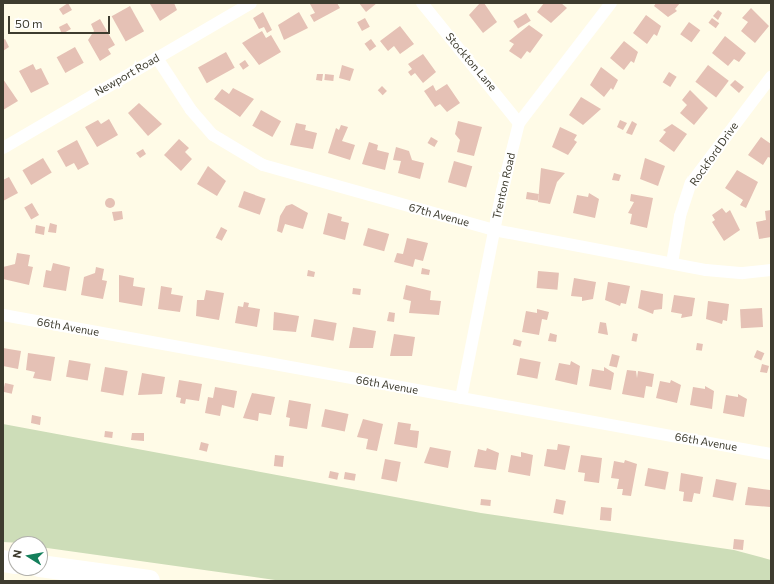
<!DOCTYPE html>
<html>
<head>
<meta charset="utf-8">
<style>
	body { margin:0 }
	#map { position:relative; width:774px; height:584px; overflow:hidden; background:#fffbe7; font-family:Commissioner,sans-serif }
	div>[style] { position:absolute }
	[style*='--x'] { left:calc(var(--x)*1px); top:calc(var(--y)*1px); width:calc(var(--w)*1px); rotate:calc(var(--a)*1deg) }
	.green>* { inset:0; background:#cdddb8 }
	.building>* { inset:0; background:#e5c1b5; transform-origin:0 0 }
	.round { border-radius:50% }
	.street>* { height:12px; margin:-6px; padding:0 6px; transform-origin:6px; border-radius:6px; background:#fff }
	.highway>* { height:22px; margin:-11px; padding:0 11px; transform-origin:11px; border-radius:11px; background:#fff }
	span { translate:-50% -50%; white-space:nowrap; text-align:center; line-height:1.15; -webkit-text-stroke:4px #fff; paint-order:stroke }
	.street-label { font-size:11px; color:#3e3c2f }
	.frame { position:absolute; inset:0; border:4px solid #3e3c2f; pointer-events:none }
	.north { position:absolute; left:8px; top:536px; width:40px; height:40px; box-sizing:border-box; background:#fff; border:1px solid #b2b1ac; border-radius:50%; rotate:281deg; font-size:11px; font-weight:700; line-height:16px; text-align:center; color:#3e3c2f }
	.north::after { content:''; display:block; margin:auto; width:14px; height:18px; background:#147f5b; clip-path:polygon(50% 0,100% 100%,50% 72%,0 100%) }
	.scale { position:absolute; left:8px; top:16px; width:102px; height:18px; box-sizing:border-box; border:2px solid #3e3c2f; border-top:0; padding-left:5px; font-size:12px; line-height:14px; white-space:nowrap; color:#3e3c2f; -webkit-text-stroke:3px #fff; paint-order:stroke }
</style>
</head>
<body>
<div id="map">
	<div class="green">
		<i style="clip-path:polygon(3px 424px,481px 513px,734px 550px,771px 560px,771px 581px,282px 581px,40px 547px,40px 544px,3px 542px)"></i>
	</div>
	<div class="building">
		<i style="clip-path:polygon(68px 3px,72px 10px,63px 15px,59px 9px)"></i>
		<i style="clip-path:polygon(174px 3px,177px 10px,160px 21px,150px 4px)"></i>
		<i style="clip-path:polygon(337px 3px,340px 8px,314px 22px,310px 15px,315px 13px,310px 4px)"></i>
		<i style="clip-path:polygon(359px 3px,377px 3px,366px 12px)"></i>
		<i style="clip-path:polygon(480px 3px,484px 3px,497px 22px,483px 33px,469px 15px)"></i>
		<i style="clip-path:polygon(544px 3px,561px 3px,567px 8px,551px 23px,537px 12px)"></i>
		<i style="clip-path:polygon(656px 3px,680px 3px,675px 9px,677px 11px,668px 17px,654px 6px)"></i>
		<i style="left:130px;top:6px;width:29px;height:21px;rotate:61deg"></i>
		<i style="clip-path:polygon(751px 8px,769px 26px,755px 43px,741px 31px,748px 22px,742px 18px)"></i>
		<i style="clip-path:polygon(718px 10px,722px 13px,718px 20px,713px 16px)"></i>
		<i style="clip-path:polygon(263px 12px,272px 30px,267px 33px,264px 27px,259px 29px,253px 18px)"></i>
		<i style="clip-path:polygon(299px 12px,308px 28px,284px 40px,278px 25px)"></i>
		<i style="left:526px;top:13px;width:9px;height:15px;rotate:58deg"></i>
		<i style="clip-path:polygon(646px 15px,661px 26px,657px 36px,654px 34px,647px 44px,633px 33px)"></i>
		<i style="left:365px;top:18px;width:10px;height:9px;rotate:61deg"></i>
		<i style="left:712px;top:18px;width:9px;height:6px;rotate:36deg"></i>
		<i style="clip-path:polygon(100px 19px,115px 45px,108px 49px,111px 54px,100px 61px,88px 40px,94px 31px,91px 24px)"></i>
		<i style="left:689px;top:22px;width:14px;height:15px;rotate:36deg"></i>
		<i style="clip-path:polygon(67px 23px,71px 29px,62px 34px,59px 27px)"></i>
		<i style="clip-path:polygon(529px 25px,543px 35px,530px 53px,527px 51px,521px 59px,509px 51px,514px 44px,509px 41px)"></i>
		<i style="clip-path:polygon(400px 26px,414px 44px,400px 54px,394px 46px,388px 51px,380px 41px)"></i>
		<i style="clip-path:polygon(262px 31px,266px 38px,271px 35px,281px 52px,259px 65px,242px 43px)"></i>
		<i style="clip-path:polygon(725px 36px,746px 53px,739px 62px,734px 59px,728px 66px,712px 53px)"></i>
		<i style="clip-path:polygon(5px 39px,9px 47px,3px 51px,3px 40px)"></i>
		<i style="left:371px;top:39px;width:9px;height:8px;rotate:54deg"></i>
		<i style="clip-path:polygon(624px 41px,638px 52px,634px 63px,631px 61px,624px 70px,610px 58px)"></i>
		<i style="left:75px;top:47px;width:18px;height:21px;rotate:61deg"></i>
		<i style="left:226px;top:52px;width:18px;height:32px;rotate:61deg"></i>
		<i style="clip-path:polygon(423px 54px,436px 72px,423px 83px,415px 73px,411px 76px,408px 72px,412px 69px,408px 64px)"></i>
		<i style="left:245px;top:60px;width:7px;height:7px;rotate:56deg"></i>
		<i style="clip-path:polygon(33px 64px,36px 70px,41px 68px,49px 84px,31px 93px,19px 71px)"></i>
		<i style="clip-path:polygon(342px 65px,354px 69px,350px 81px,339px 78px)"></i>
		<i style="left:708px;top:65px;width:26px;height:21px;rotate:37deg"></i>
		<i style="clip-path:polygon(601px 67px,618px 80px,613px 90px,611px 88px,604px 97px,590px 85px)"></i>
		<i style="left:669px;top:72px;width:9px;height:12px;rotate:32deg"></i>
		<i style="clip-path:polygon(317px 74px,323px 74px,322px 81px,316px 80px)"></i>
		<i style="left:325px;top:74px;width:9px;height:6px;rotate:6deg"></i>
		<i style="clip-path:polygon(3px 79px,18px 101px,3px 110px)"></i>
		<i style="clip-path:polygon(735px 80px,744px 87px,739px 93px,730px 85px)"></i>
		<i style="clip-path:polygon(447px 84px,460px 103px,447px 112px,440px 104px,435px 107px,424px 91px,433px 85px,436px 91px)"></i>
		<i style="left:382px;top:86px;width:7px;height:6px;rotate:45deg"></i>
		<i style="clip-path:polygon(233px 88px,254px 99px,240px 117px,214px 99px,222px 89px,229px 94px)"></i>
		<i style="clip-path:polygon(690px 90px,708px 108px,694px 125px,680px 113px,687px 105px,682px 100px)"></i>
		<i style="clip-path:polygon(581px 97px,601px 109px,583px 125px,569px 115px)"></i>
		<i style="clip-path:polygon(139px 103px,162px 124px,148px 136px,128px 113px)"></i>
		<i style="left:261px;top:110px;width:23px;height:18px;rotate:29deg"></i>
		<i style="clip-path:polygon(109px 119px,118px 135px,97px 147px,85px 127px,98px 120px,101px 124px)"></i>
		<i style="clip-path:polygon(620px 120px,627px 123px,623px 130px,617px 127px)"></i>
		<i style="clip-path:polygon(458px 121px,482px 127px,474px 156px,457px 152px,460px 140px,455px 134px)"></i>
		<i style="clip-path:polygon(632px 121px,637px 124px,632px 135px,626px 133px)"></i>
		<i style="clip-path:polygon(296px 123px,306px 125px,305px 130px,317px 133px,313px 149px,290px 145px)"></i>
		<i style="clip-path:polygon(672px 124px,687px 134px,674px 152px,659px 141px,666px 132px,663px 130px)"></i>
		<i style="clip-path:polygon(341px 125px,348px 127px,342px 141px,355px 145px,350px 160px,328px 153px,336px 128px,339px 130px)"></i>
		<i style="clip-path:polygon(560px 127px,577px 135px,574px 140px,577px 142px,568px 155px,552px 147px)"></i>
		<i style="left:431px;top:137px;width:8px;height:7px;rotate:30deg"></i>
		<i style="clip-path:polygon(761px 137px,771px 144px,771px 158px,768px 157px,763px 165px,748px 155px)"></i>
		<i style="clip-path:polygon(179px 139px,189px 148px,185px 152px,192px 159px,181px 171px,164px 155px)"></i>
		<i style="clip-path:polygon(77px 140px,89px 164px,78px 170px,74px 163px,66px 167px,57px 151px)"></i>
		<i style="clip-path:polygon(369px 142px,378px 145px,377px 150px,389px 153px,385px 170px,362px 164px)"></i>
		<i style="clip-path:polygon(396px 147px,409px 151px,412px 160px,424px 163px,420px 179px,398px 173px,401px 161px,393px 160px)"></i>
		<i style="clip-path:polygon(143px 149px,146px 154px,140px 158px,136px 153px)"></i>
		<i style="left:43px;top:158px;width:17px;height:24px;rotate:59deg"></i>
		<i style="clip-path:polygon(645px 158px,665px 166px,658px 186px,640px 179px)"></i>
		<i style="left:454px;top:161px;width:19px;height:22px;rotate:16deg"></i>
		<i style="clip-path:polygon(208px 166px,226px 181px,217px 196px,197px 184px)"></i>
		<i style="clip-path:polygon(541px 168px,565px 173px,557px 182px,550px 204px,538px 202px)"></i>
		<i style="clip-path:polygon(737px 170px,758px 182px,746px 208px,740px 205px,743px 200px,725px 188px)"></i>
		<i style="clip-path:polygon(614px 173px,621px 175px,619px 181px,612px 180px)"></i>
		<i style="clip-path:polygon(9px 177px,18px 193px,3px 201px,3px 180px)"></i>
		<i style="left:244px;top:191px;width:23px;height:17px;rotate:20deg"></i>
		<i style="left:527px;top:192px;width:12px;height:7px;rotate:9deg"></i>
		<i style="clip-path:polygon(589px 193px,599px 199px,595px 218px,573px 213px,577px 195px,588px 197px)"></i>
		<i style="clip-path:polygon(631px 194px,653px 198px,647px 228px,630px 224px,632px 214px,628px 213px,634px 202px,630px 201px)"></i>
		<i class="round" style="left:105px;top:198px;width:10px;height:10px"></i>
		<i style="left:32px;top:203px;width:14px;height:9px;rotate:60deg"></i>
		<i style="clip-path:polygon(292px 204px,308px 213px,303px 229px,285px 224px,282px 233px,277px 231px,280px 216px,286px 206px)"></i>
		<i style="clip-path:polygon(722px 208px,726px 213px,730px 210px,740px 230px,724px 241px,712px 222px,715px 220px,712px 215px)"></i>
		<i style="clip-path:polygon(771px 210px,771px 237px,759px 239px,756px 222px,766px 220px,765px 211px)"></i>
		<i style="clip-path:polygon(122px 211px,123px 219px,114px 221px,112px 212px)"></i>
		<i style="clip-path:polygon(328px 213px,342px 217px,341px 221px,349px 223px,345px 240px,323px 234px)"></i>
		<i style="clip-path:polygon(50px 223px,57px 225px,56px 233px,48px 232px)"></i>
		<i style="clip-path:polygon(36px 225px,45px 227px,44px 235px,35px 233px)"></i>
		<i style="left:221px;top:227px;width:7px;height:12px;rotate:27deg"></i>
		<i style="left:368px;top:228px;width:22px;height:18px;rotate:16deg"></i>
		<i style="clip-path:polygon(407px 238px,428px 243px,423px 261px,415px 259px,413px 267px,394px 262px,397px 253px,403px 254px)"></i>
		<i style="clip-path:polygon(17px 253px,30px 255px,28px 266px,33px 267px,29px 285px,3px 279px,3px 267px,15px 264px)"></i>
		<i style="clip-path:polygon(53px 263px,70px 267px,66px 291px,43px 287px,46px 270px,51px 271px)"></i>
		<i style="clip-path:polygon(96px 267px,104px 269px,102px 280px,107px 281px,103px 299px,81px 295px,84px 277px,95px 273px)"></i>
		<i style="clip-path:polygon(422px 268px,430px 270px,429px 275px,421px 274px)"></i>
		<i style="clip-path:polygon(308px 270px,315px 272px,314px 277px,307px 276px)"></i>
		<i style="left:538px;top:271px;width:21px;height:17px;rotate:5deg"></i>
		<i style="clip-path:polygon(119px 275px,134px 278px,133px 286px,145px 288px,142px 306px,119px 302px)"></i>
		<i style="clip-path:polygon(574px 278px,596px 282px,593px 299px,582px 301px,582px 297px,571px 296px)"></i>
		<i style="clip-path:polygon(608px 282px,630px 286px,626px 304px,621px 303px,620px 306px,605px 300px)"></i>
		<i style="clip-path:polygon(406px 285px,431px 291px,430px 300px,441px 301px,439px 315px,409px 313px,411px 301px,403px 299px)"></i>
		<i style="clip-path:polygon(161px 286px,172px 288px,171px 294px,183px 296px,180px 312px,158px 309px)"></i>
		<i style="left:353px;top:288px;width:8px;height:6px;rotate:7deg"></i>
		<i style="clip-path:polygon(206px 290px,224px 293px,219px 320px,196px 316px,197px 300px,204px 300px)"></i>
		<i style="clip-path:polygon(641px 290px,663px 294px,662px 309px,654px 310px,653px 314px,638px 308px)"></i>
		<i style="clip-path:polygon(674px 295px,695px 298px,692px 316px,681px 318px,682px 314px,671px 312px)"></i>
		<i style="clip-path:polygon(708px 301px,729px 304px,727px 321px,723px 320px,722px 324px,706px 319px)"></i>
		<i style="clip-path:polygon(244px 302px,249px 303px,248px 307px,260px 309px,257px 327px,235px 323px,238px 306px,243px 307px)"></i>
		<i style="left:762px;top:308px;width:19px;height:22px;rotate:87deg"></i>
		<i style="clip-path:polygon(537px 309px,549px 312px,547px 320px,542px 319px,539px 335px,522px 332px,526px 311px,537px 313px)"></i>
		<i style="clip-path:polygon(274px 312px,299px 316px,296px 332px,273px 330px)"></i>
		<i style="clip-path:polygon(389px 312px,395px 313px,394px 322px,387px 321px)"></i>
		<i style="left:314px;top:319px;width:23px;height:18px;rotate:10deg"></i>
		<i style="clip-path:polygon(600px 322px,606px 323px,608px 335px,598px 333px)"></i>
		<i style="clip-path:polygon(353px 327px,376px 331px,373px 348px,349px 348px)"></i>
		<i style="clip-path:polygon(550px 333px,557px 335px,556px 342px,548px 341px)"></i>
		<i style="left:633px;top:333px;width:5px;height:8px;rotate:11deg"></i>
		<i style="clip-path:polygon(394px 334px,415px 337px,412px 356px,390px 356px)"></i>
		<i style="left:514px;top:339px;width:8px;height:6px;rotate:14deg"></i>
		<i style="left:697px;top:343px;width:6px;height:7px;rotate:9deg"></i>
		<i style="clip-path:polygon(3px 348px,21px 351px,18px 369px,3px 366px)"></i>
		<i style="left:757px;top:350px;width:8px;height:8px;rotate:23deg"></i>
		<i style="clip-path:polygon(28px 353px,55px 357px,51px 381px,33px 378px,35px 372px,26px 370px)"></i>
		<i style="left:612px;top:354px;width:8px;height:12px;rotate:14deg"></i>
		<i style="left:520px;top:358px;width:21px;height:17px;rotate:11deg"></i>
		<i style="left:69px;top:360px;width:22px;height:17px;rotate:10deg"></i>
		<i style="clip-path:polygon(571px 361px,580px 366px,577px 385px,555px 380px,559px 363px,570px 365px)"></i>
		<i style="clip-path:polygon(762px 364px,769px 366px,767px 373px,760px 372px)"></i>
		<i style="left:105px;top:367px;width:23px;height:25px;rotate:10deg"></i>
		<i style="clip-path:polygon(604px 367px,614px 373px,611px 390px,589px 386px,592px 369px,604px 371px)"></i>
		<i style="clip-path:polygon(627px 370px,636px 371px,637px 378px,638px 371px,654px 374px,652px 387px,646px 386px,644px 398px,622px 394px)"></i>
		<i style="clip-path:polygon(142px 373px,165px 377px,162px 394px,138px 395px)"></i>
		<i style="clip-path:polygon(179px 380px,202px 384px,199px 401px,186px 399px,185px 404px,180px 403px,181px 398px,176px 397px)"></i>
		<i style="clip-path:polygon(671px 380px,681px 385px,677px 403px,656px 398px,660px 381px,670px 383px)"></i>
		<i style="left:5px;top:383px;width:9px;height:9px;rotate:13deg"></i>
		<i style="clip-path:polygon(705px 386px,714px 391px,712px 409px,690px 405px,693px 387px,705px 389px)"></i>
		<i style="clip-path:polygon(215px 387px,237px 391px,234px 408px,222px 405px,220px 416px,205px 413px,208px 397px,213px 398px)"></i>
		<i style="clip-path:polygon(252px 393px,275px 397px,271px 415px,259px 413px,258px 421px,243px 418px)"></i>
		<i style="clip-path:polygon(738px 394px,747px 399px,744px 417px,723px 413px,726px 395px,738px 397px)"></i>
		<i style="clip-path:polygon(289px 400px,311px 404px,307px 429px,289px 426px,290px 418px,286px 417px)"></i>
		<i style="left:325px;top:409px;width:24px;height:18px;rotate:12deg"></i>
		<i style="clip-path:polygon(32px 415px,41px 417px,40px 425px,31px 423px)"></i>
		<i style="clip-path:polygon(363px 419px,383px 424px,377px 451px,366px 449px,368px 439px,357px 437px)"></i>
		<i style="clip-path:polygon(398px 422px,411px 424px,410px 430px,419px 431px,417px 448px,394px 444px)"></i>
		<i style="left:105px;top:431px;width:8px;height:6px;rotate:7deg"></i>
		<i style="clip-path:polygon(132px 433px,144px 433px,144px 441px,131px 440px)"></i>
		<i style="left:201px;top:442px;width:8px;height:8px;rotate:14deg"></i>
		<i style="clip-path:polygon(558px 444px,570px 446px,565px 470px,544px 466px,547px 449px,557px 450px)"></i>
		<i style="clip-path:polygon(430px 447px,451px 451px,448px 468px,424px 463px)"></i>
		<i style="clip-path:polygon(487px 448px,499px 453px,496px 470px,474px 467px,478px 449px,486px 451px)"></i>
		<i style="clip-path:polygon(521px 452px,533px 455px,530px 476px,508px 472px,511px 455px,521px 457px)"></i>
		<i style="left:275px;top:455px;width:9px;height:11px;rotate:6deg"></i>
		<i style="clip-path:polygon(581px 455px,602px 458px,599px 483px,584px 481px,585px 473px,578px 472px)"></i>
		<i style="left:385px;top:459px;width:16px;height:20px;rotate:11deg"></i>
		<i style="clip-path:polygon(625px 460px,637px 464px,631px 496px,622px 495px,623px 489px,617px 489px,619px 479px,611px 478px,614px 461px,624px 463px)"></i>
		<i style="left:648px;top:468px;width:21px;height:18px;rotate:11deg"></i>
		<i style="left:330px;top:471px;width:9px;height:7px;rotate:13deg"></i>
		<i style="left:345px;top:472px;width:11px;height:7px;rotate:10deg"></i>
		<i style="clip-path:polygon(681px 473px,703px 477px,700px 494px,694px 493px,692px 502px,683px 501px,684px 492px,679px 491px)"></i>
		<i style="left:716px;top:479px;width:21px;height:18px;rotate:11deg"></i>
		<i style="clip-path:polygon(748px 487px,770px 490px,770px 507px,745px 505px)"></i>
		<i style="left:481px;top:499px;width:10px;height:6px;rotate:6deg"></i>
		<i style="left:556px;top:499px;width:10px;height:14px;rotate:11deg"></i>
		<i style="left:601px;top:507px;width:11px;height:13px;rotate:5deg"></i>
		<i style="left:734px;top:539px;width:10px;height:10px;rotate:6deg"></i>
	</div>
	<div class="street">
		<i style="--x:422;--y:3;--w:154;--a:51.1"></i>
		<i style="--x:157;--y:58;--w:62;--a:56.8"></i>
		<i style="--x:191;--y:110;--w:33;--a:49"></i>
		<i style="--x:213;--y:135;--w:58;--a:31"></i>
		<i style="--x:263;--y:165;--w:240;--a:15.7"></i>
		<i style="--x:494;--y:230;--w:216;--a:10.7"></i>
		<i style="--x:706;--y:270;--w:37;--a:5"></i>
		<i style="--x:743;--y:273;--w:28;--a:-6"></i>
		<i style="--x:3;--y:148;--w:287;--a:-30.3"></i>
		<i style="--x:672;--y:263;--w:48;--a:-80.3"></i>
		<i style="--x:680;--y:216;--w:35;--a:-72"></i>
		<i style="--x:691;--y:183;--w:133;--a:-53"></i>
		<i style="--x:3;--y:315;--w:780;--a:10.26"></i>
		<i style="--x:461;--y:398;--w:211;--a:-78.8"></i>
		<i style="--x:502;--y:191;--w:70;--a:-76"></i>
		<i style="--x:519;--y:123;--w:151;--a:-52.5"></i>
	</div>
	<div class="highway">
		<i style="--x:3;--y:561;--w:13;--a:9"></i>
		<i style="--x:40;--y:566;--w:110;--a:7.8"></i>
	</div>
	<div class="street-label">
		<span style="left:471px;top:62px;rotate:50deg">Stockton Lane</span>
		<span style="left:127px;top:75px;rotate:-30deg">Newport Road</span>
		<span style="left:714px;top:154px;rotate:-55deg">Rockford Drive</span>
		<span style="left:504px;top:186px;rotate:-77deg">Trenton Road</span>
		<span style="left:439px;top:215px;rotate:15deg">67th Avenue</span>
		<span style="left:68px;top:327px;rotate:10deg">66th Avenue</span>
		<span style="left:387px;top:385px;rotate:10deg">66th Avenue</span>
		<span style="left:706px;top:442px;rotate:10deg">66th Avenue</span>
	</div>
	<div class="frame"></div>
	<div class="north">N</div>
	<div class="scale">50 m</div>
</div>
</body>
</html>
